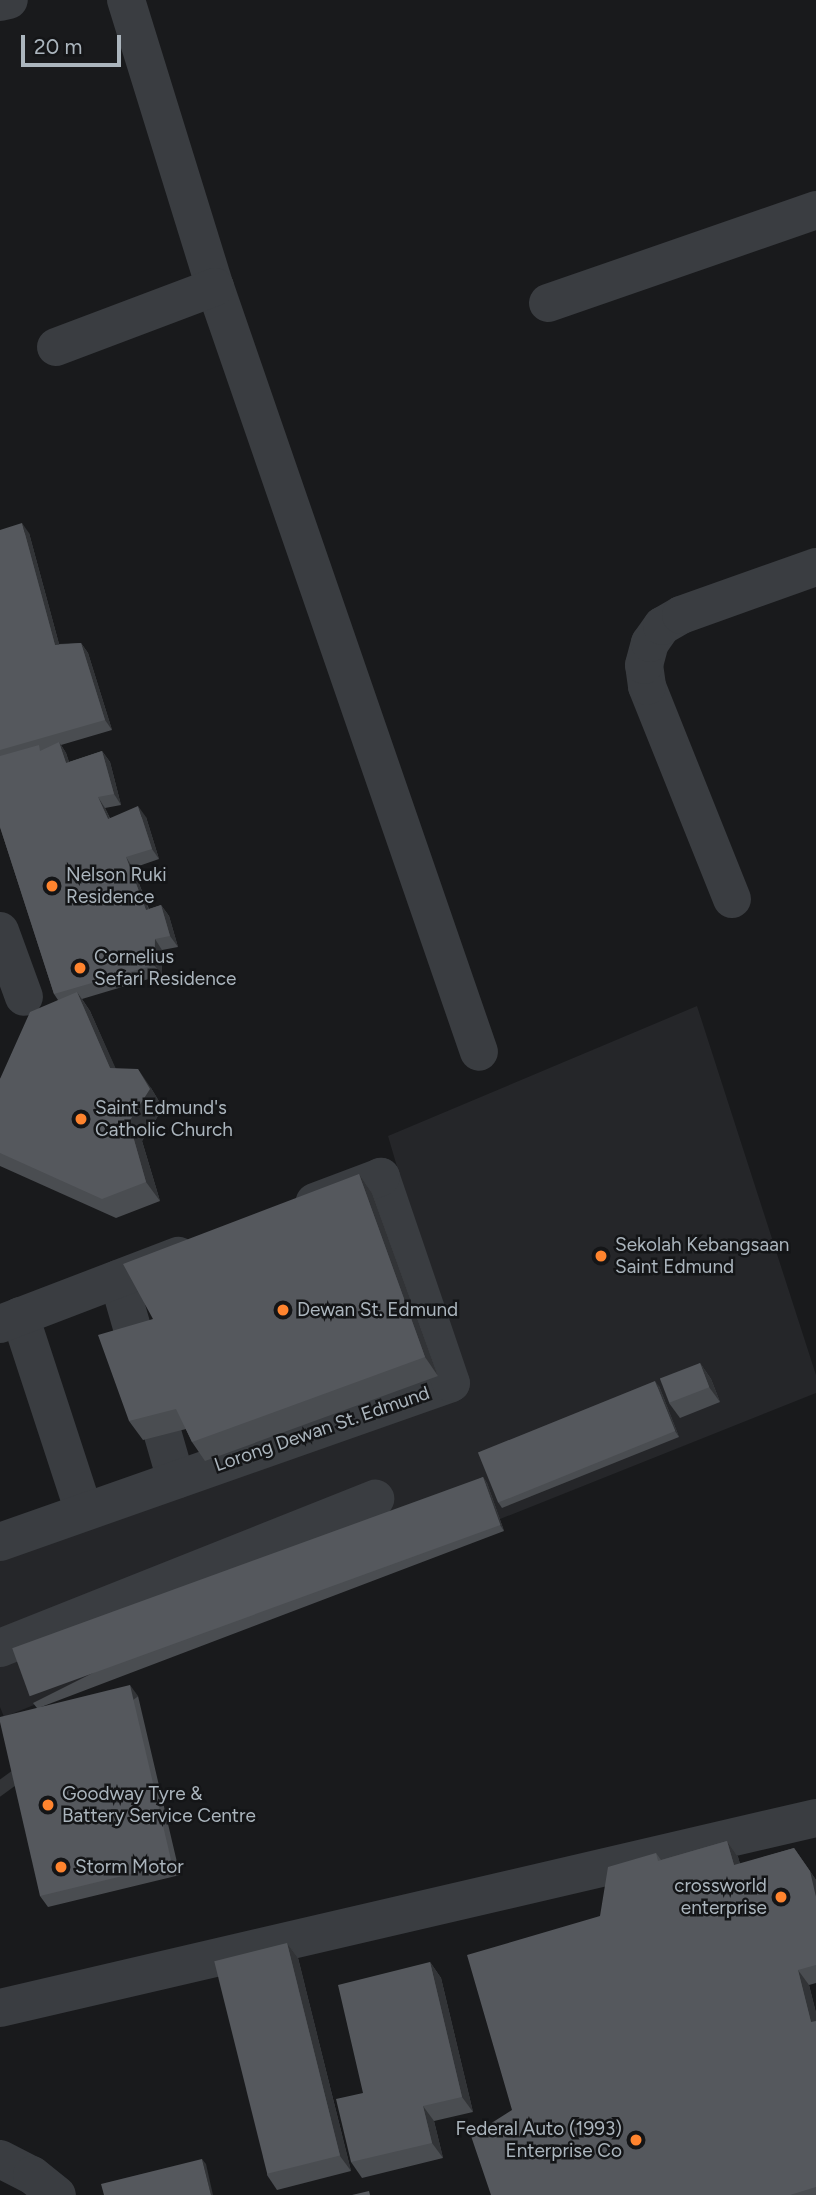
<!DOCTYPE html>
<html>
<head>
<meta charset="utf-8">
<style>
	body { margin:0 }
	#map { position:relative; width:816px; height:2195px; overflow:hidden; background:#191a1c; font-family:Figtree,sans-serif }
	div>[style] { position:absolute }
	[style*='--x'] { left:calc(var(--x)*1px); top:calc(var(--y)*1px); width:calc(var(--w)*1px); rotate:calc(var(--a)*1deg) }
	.built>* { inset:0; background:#252629 }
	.minor>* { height:38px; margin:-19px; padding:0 19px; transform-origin:19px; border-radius:19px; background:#3a3d41 }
	.wall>* { inset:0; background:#4a4d51 }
	.shaded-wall>* { inset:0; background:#323437; transform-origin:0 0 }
	.building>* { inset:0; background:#55585d; transform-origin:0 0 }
	.dots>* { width:19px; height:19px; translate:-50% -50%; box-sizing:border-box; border:4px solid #141517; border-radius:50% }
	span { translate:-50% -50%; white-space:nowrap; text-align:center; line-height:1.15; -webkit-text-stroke:5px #141517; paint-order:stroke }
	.poi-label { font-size:19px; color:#abb5bd }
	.left { translate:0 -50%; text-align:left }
	.right { translate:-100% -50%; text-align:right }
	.street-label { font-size:19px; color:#abb5bd }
	.scale { position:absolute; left:21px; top:35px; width:100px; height:32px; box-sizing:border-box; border:4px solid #abb5bd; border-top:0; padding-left:9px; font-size:21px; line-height:24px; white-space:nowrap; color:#abb5bd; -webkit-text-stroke:5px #141517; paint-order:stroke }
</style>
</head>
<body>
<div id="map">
	<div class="built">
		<i style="clip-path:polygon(697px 1006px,816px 1375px,816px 1393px,4px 1717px,0 1707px,0 1552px,463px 1391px,388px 1136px)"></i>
	</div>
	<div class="minor">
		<i style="--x:126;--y:0;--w:300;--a:72.8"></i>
		<i style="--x:215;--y:287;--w:809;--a:70.96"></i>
		<i style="--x:0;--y:2;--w:9;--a:-13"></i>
		<i style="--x:548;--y:303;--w:284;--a:-19.1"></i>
		<i style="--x:56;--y:347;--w:170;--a:-20.7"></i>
		<i style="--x:732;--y:899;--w:229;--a:-111.8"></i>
		<i style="--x:647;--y:686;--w:21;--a:-98"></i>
		<i style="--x:644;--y:665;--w:23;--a:-75"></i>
		<i style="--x:650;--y:643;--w:21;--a:-55"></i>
		<i style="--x:662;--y:626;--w:22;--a:-30"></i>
		<i style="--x:681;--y:615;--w:143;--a:-19.6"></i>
		<i style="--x:0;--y:931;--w:70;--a:70"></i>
		<i style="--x:118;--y:1279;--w:209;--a:73.9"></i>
		<i style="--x:20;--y:1316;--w:206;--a:71.9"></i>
		<i style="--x:0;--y:1324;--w:191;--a:-20.9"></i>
		<i style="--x:0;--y:1542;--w:478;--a:-19.4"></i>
		<i style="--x:451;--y:1383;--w:218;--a:-108.8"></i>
		<i style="--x:381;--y:1177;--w:71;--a:159.3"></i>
		<i style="--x:0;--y:1648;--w:404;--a:-21.7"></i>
		<i style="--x:0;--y:2008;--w:838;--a:-13.11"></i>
		<i style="--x:0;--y:2159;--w:36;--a:27"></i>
		<i style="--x:32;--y:2175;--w:32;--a:39"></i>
	</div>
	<div class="wall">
		<i style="clip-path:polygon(0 530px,29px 533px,59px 644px,81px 643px,88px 653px,112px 730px,61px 745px,66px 753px,69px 762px,102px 751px,110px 762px,121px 805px,105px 808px,110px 818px,146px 817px,159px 859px,133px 868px,149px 909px,161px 905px,169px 916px,178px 947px,162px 950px,162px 975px,82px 999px,90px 1011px,115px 1068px,151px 1088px,163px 1108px,142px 1141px,160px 1201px,116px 1218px,0 1166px,0 1079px,58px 1000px,54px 994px,0 827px)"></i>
		<i style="clip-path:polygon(359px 1174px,372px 1193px,438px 1376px,205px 1461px,192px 1442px,186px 1429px,143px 1440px,129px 1421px,153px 1319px)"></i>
		<i style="clip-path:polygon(700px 1363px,711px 1379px,720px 1402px,680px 1418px,669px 1403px)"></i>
		<i style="clip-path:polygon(659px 1386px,679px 1437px,502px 1508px,498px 1502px)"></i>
		<i style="clip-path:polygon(483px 1477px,487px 1483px,504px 1531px,41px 1707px,138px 1696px,180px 1875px,48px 1907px,40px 1896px,37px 1708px,33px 1703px)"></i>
		<i style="clip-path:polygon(727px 1841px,738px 1857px,740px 1864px,794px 1848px,816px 1880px,816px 1983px,809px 1985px,816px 2013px,816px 2195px,491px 2195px,512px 2110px,600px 1916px,656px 1853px,661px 1860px)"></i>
		<i style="clip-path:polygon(287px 1943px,298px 1958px,351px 2171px,277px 2190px,267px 2175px)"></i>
		<i style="clip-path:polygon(430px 1962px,441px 1978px,473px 2112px,434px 2121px,443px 2158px,362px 2178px,351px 2162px,363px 2093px)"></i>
	</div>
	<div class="shaded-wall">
		<i style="clip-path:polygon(22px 523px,29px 533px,62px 655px,55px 645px)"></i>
		<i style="clip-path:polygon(81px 643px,88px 653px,112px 730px,105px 720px)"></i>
		<i style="clip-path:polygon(59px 742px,66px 753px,73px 774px,66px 763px)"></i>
		<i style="clip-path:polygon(102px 751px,110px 762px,121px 805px,114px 794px)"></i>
		<i style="clip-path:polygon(98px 797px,105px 808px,115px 830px,108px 819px)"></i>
		<i style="clip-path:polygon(138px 806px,146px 817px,159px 859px,152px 849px)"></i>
		<i style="clip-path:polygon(126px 857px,133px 868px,153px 921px,146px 910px)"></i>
		<i style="clip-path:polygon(161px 905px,169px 916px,178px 947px,170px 936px)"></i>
		<i style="clip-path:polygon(155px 939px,162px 950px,162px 975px,154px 965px)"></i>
		<i style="clip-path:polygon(77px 992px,90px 1011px,124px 1087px,110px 1068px)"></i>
		<i style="clip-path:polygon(138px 1069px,151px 1088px,163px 1108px,142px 1141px,160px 1201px,146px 1182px,129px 1122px)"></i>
		<i style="clip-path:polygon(359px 1174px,372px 1193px,438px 1376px,425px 1357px)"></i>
		<i style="clip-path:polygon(700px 1363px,711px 1379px,720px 1402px,709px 1387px)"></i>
		<i style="clip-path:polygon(655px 1381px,659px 1386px,679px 1437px,675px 1431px)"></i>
		<i style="clip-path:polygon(483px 1477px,487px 1483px,504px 1531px,500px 1525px)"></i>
		<i style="left:130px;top:1685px;width:14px;height:184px;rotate:54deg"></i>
		<i style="clip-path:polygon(727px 1841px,738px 1857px,745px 1880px,734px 1865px)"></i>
		<i style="clip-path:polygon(794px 1848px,816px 1880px,816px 1897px)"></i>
		<i style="clip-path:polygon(287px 1943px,298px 1958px,351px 2171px,340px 2156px)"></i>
		<i style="clip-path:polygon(430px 1962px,441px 1978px,473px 2112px,462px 2097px)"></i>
		<i style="clip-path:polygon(798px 1970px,809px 1985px,816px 2013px,816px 2029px,811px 2022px)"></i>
		<i style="clip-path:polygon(423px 2106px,434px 2121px,443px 2158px,432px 2143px)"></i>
		<i style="clip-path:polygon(202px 2159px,206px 2164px,213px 2195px,211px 2195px)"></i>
	</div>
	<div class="building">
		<i style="clip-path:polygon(22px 523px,55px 645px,81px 643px,105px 720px,0 750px,0 530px)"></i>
		<i style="clip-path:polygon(59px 742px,66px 763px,102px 751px,114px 794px,98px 797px,108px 819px,138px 806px,152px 849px,126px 857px,146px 910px,161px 905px,170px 936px,155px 939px,154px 965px,54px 994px,0 827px,0 756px,39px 745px,40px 751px)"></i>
		<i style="clip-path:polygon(77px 992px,110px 1068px,138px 1069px,150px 1089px,129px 1122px,146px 1182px,102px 1199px,0 1153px,0 1079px,30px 1012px)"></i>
		<i style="clip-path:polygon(359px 1174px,425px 1357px,192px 1442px,176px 1409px,129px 1421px,98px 1335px,153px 1319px,123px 1264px)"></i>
		<i style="left:700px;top:1363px;width:26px;height:43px;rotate:69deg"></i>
		<i style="left:655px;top:1381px;width:54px;height:191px;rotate:68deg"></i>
		<i style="left:483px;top:1477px;width:51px;height:501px;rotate:70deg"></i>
		<i style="clip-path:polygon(130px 1685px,172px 1864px,40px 1896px,0 1722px,0 1717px)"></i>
		<i style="clip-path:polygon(727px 1841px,734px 1865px,794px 1848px,810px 1871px,816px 1897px,816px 1965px,798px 1970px,811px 2022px,816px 2021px,816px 2187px,790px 2195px,491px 2195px,471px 2136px,512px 2110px,467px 1955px,600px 1916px,608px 1867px,656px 1853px,658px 1861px)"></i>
		<i style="left:287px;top:1943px;width:219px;height:75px;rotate:76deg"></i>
		<i style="clip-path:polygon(430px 1962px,462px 2097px,423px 2106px,432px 2143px,351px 2162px,336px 2099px,363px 2093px,338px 1985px)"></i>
		<i style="clip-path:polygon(202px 2159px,211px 2195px,104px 2195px,101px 2184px)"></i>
		<i style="clip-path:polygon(369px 2191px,370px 2195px,352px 2195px)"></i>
	</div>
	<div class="dots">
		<i style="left:52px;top:886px;background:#ff842e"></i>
		<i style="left:80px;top:968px;background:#ff842e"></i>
		<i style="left:81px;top:1119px;background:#ff842e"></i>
		<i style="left:601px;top:1256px;background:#ff842e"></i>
		<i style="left:283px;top:1310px;background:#ff842e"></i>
		<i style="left:48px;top:1805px;background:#ff842e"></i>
		<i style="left:61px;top:1867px;background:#ff842e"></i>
		<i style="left:781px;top:1897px;background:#ff842e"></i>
		<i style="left:636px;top:2140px;background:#ff842e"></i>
	</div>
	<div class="poi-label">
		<span class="left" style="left:66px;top:886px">Nelson Ruki<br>Residence</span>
		<span class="left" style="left:94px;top:968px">Cornelius<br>Sefari Residence</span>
		<span class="left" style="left:95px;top:1119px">Saint Edmund's<br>Catholic Church</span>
		<span class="left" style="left:615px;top:1256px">Sekolah Kebangsaan<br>Saint Edmund</span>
		<span class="left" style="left:297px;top:1310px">Dewan St. Edmund</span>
		<span class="left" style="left:62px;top:1805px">Goodway Tyre &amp;<br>Battery Service Centre</span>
		<span class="left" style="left:75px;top:1867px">Storm Motor</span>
		<span class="right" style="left:767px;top:1897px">crossworld<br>enterprise</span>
		<span class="right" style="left:622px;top:2140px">Federal Auto (1993)<br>Enterprise Co</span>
	</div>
	<div class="street-label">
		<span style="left:322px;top:1429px;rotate:-19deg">Lorong Dewan St. Edmund</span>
	</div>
	<div class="scale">20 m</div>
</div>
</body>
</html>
